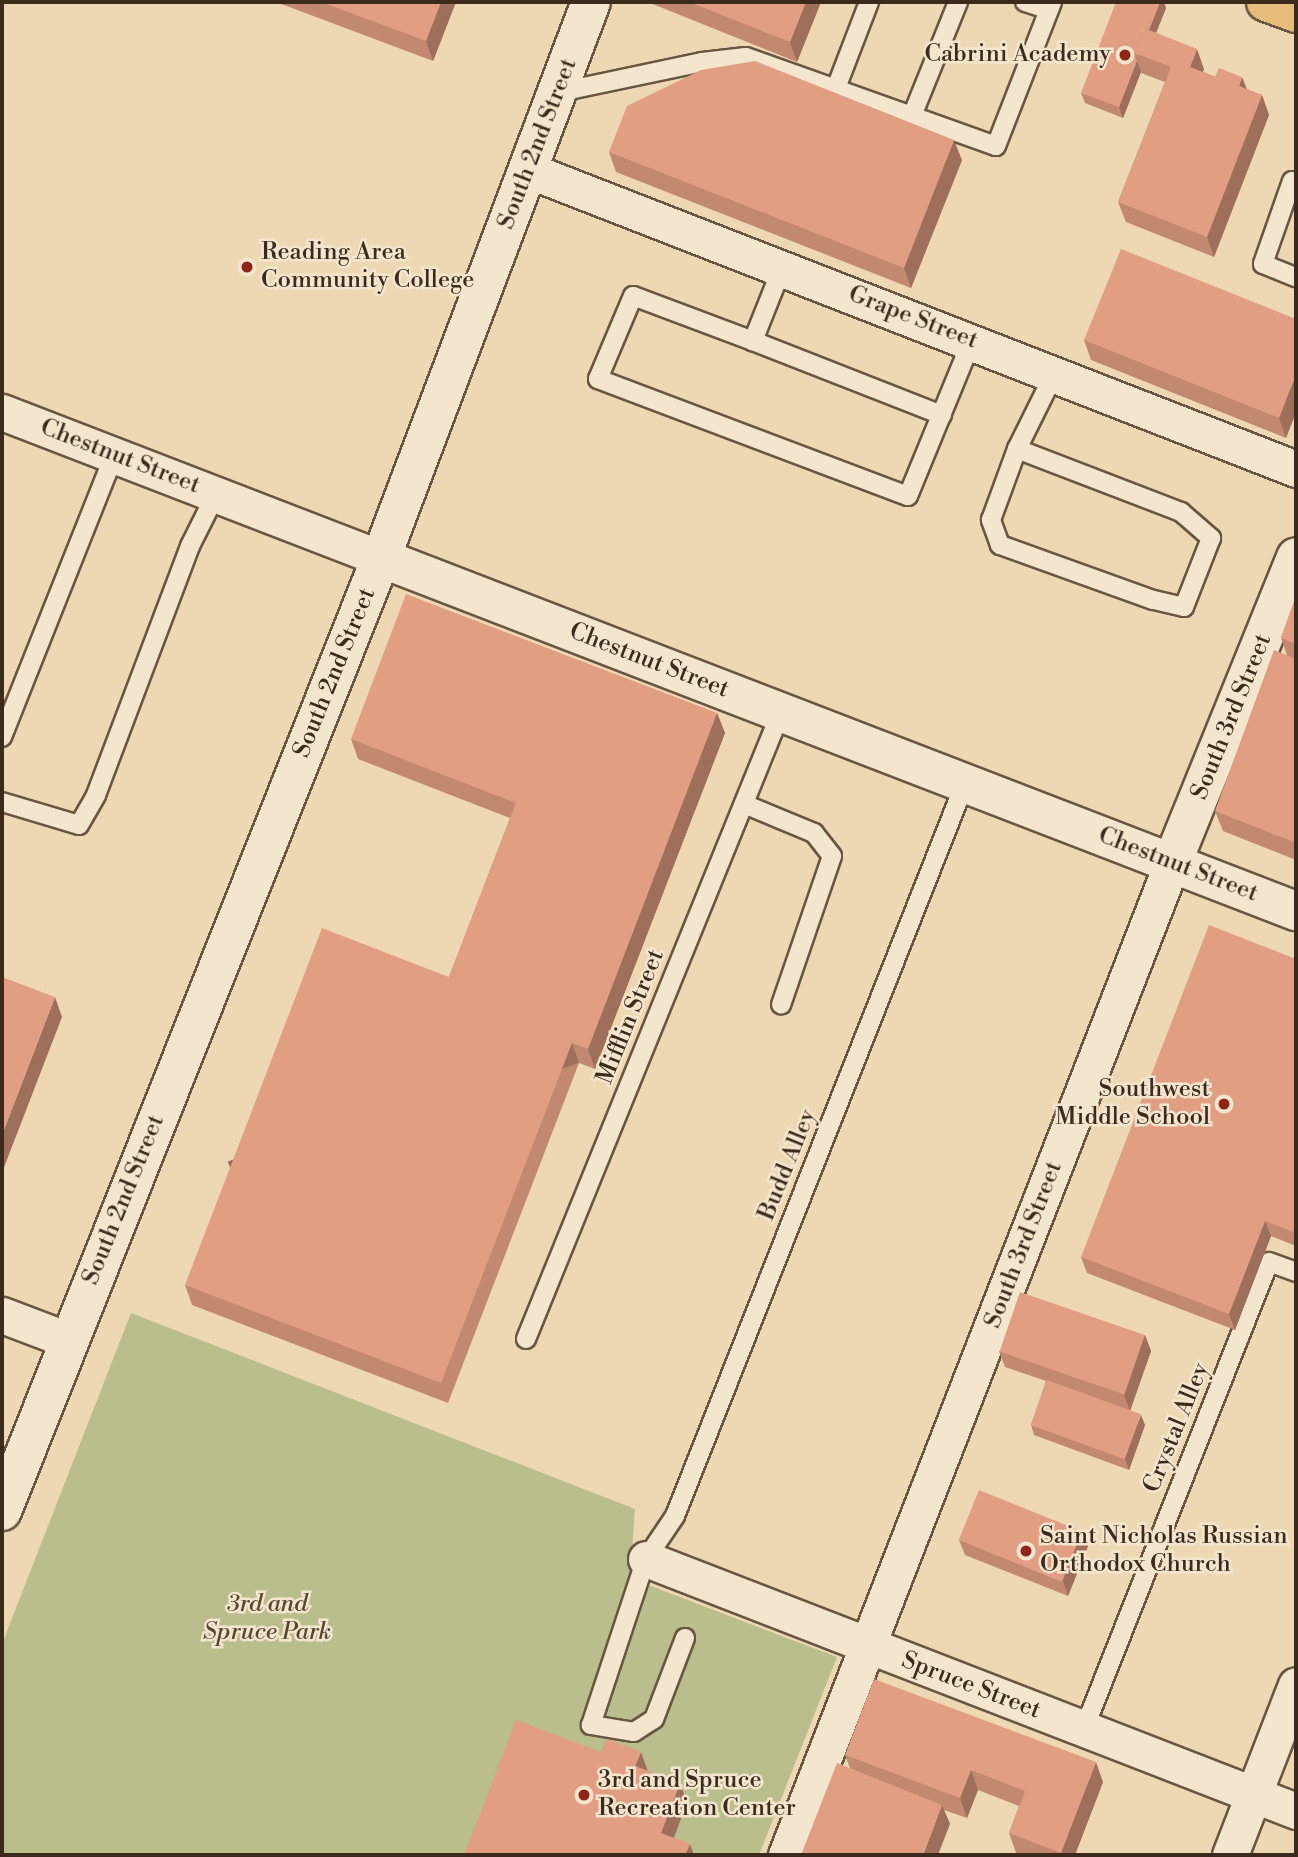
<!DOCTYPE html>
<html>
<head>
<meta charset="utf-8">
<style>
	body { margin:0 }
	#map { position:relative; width:1298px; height:1857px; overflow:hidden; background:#eed8b3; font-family:"Libre Bodoni",serif }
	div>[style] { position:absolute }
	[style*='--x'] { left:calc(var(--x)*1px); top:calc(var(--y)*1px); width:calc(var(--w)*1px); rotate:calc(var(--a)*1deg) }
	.green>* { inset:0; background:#b9be8c }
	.roads { filter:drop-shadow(2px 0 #685642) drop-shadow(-2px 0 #685642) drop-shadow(0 2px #685642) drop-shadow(0 -2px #685642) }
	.service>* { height:18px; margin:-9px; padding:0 9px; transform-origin:9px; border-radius:9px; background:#f4e6ce }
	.minor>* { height:35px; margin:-17.5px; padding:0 17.5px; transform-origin:17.5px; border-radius:17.5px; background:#f4e6ce }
	.tertiary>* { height:38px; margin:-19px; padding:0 19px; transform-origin:19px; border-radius:19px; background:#f4e6ce }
	.primary>* { height:38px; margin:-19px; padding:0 19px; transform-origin:19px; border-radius:19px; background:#e7bc7a }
	.wall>* { inset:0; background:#c28870 }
	.shaded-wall>* { inset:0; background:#9e6f5b; transform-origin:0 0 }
	.building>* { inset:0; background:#e29e82; transform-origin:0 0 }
	.dots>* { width:19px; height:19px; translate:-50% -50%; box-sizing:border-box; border:4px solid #f4e6ce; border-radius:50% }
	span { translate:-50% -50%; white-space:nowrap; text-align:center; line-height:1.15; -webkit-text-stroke:5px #f4e6ce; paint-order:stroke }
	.poi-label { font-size:24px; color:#3c2b1c }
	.right { translate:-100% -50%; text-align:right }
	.left { translate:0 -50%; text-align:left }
	.street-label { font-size:24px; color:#3c2b1c }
	.park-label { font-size:24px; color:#554832; font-style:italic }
	.frame { position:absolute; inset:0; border:4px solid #3c2b1c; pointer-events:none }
</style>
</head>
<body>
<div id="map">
	<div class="green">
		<i style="clip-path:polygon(131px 1313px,635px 1509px,630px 1578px,837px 1657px,759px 1855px,2px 1855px,2px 1644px)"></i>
	</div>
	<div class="roads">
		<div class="service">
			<i style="--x:1025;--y:2;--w:25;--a:18"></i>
			<i style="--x:836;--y:88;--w:92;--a:-69"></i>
			<i style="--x:560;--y:92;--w:145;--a:-11.9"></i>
			<i style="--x:702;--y:62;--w:44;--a:-6.5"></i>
			<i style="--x:746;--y:57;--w:176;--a:19.6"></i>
			<i style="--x:912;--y:116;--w:123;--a:-68"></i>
			<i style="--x:912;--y:116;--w:89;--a:19.7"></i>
			<i style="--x:996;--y:146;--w:155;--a:-68.7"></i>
			<i style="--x:1296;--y:183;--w:4;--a:-153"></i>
			<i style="--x:1292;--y:181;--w:88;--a:109.3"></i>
			<i style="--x:1263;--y:264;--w:35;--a:22"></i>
			<i style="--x:782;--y:268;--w:79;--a:111.7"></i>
			<i style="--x:753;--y:341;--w:128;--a:-159.4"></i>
			<i style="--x:633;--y:296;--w:90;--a:112.9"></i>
			<i style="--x:598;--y:379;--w:331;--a:20.7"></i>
			<i style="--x:908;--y:496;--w:169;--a:-67.7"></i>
			<i style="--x:753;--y:341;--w:203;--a:21.4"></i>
			<i style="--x:1017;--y:449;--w:176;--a:21"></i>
			<i style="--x:1181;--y:512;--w:40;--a:41"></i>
			<i style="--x:1211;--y:538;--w:74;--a:111.4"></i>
			<i style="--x:1184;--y:607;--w:32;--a:-167"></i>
			<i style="--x:1153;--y:600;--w:163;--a:-160.2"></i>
			<i style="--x:1000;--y:545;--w:27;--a:-110"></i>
			<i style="--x:991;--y:520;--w:76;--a:-69.9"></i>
			<i style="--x:1017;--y:449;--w:86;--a:-63.7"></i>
			<i style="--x:2;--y:737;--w:303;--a:-68.3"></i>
			<i style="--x:2;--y:802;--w:80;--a:16.6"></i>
			<i style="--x:79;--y:825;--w:34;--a:-60"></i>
			<i style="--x:96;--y:795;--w:266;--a:-69.3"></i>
			<i style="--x:190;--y:546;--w:58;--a:-63.4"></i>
			<i style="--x:744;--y:804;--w:76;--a:22.5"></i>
			<i style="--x:814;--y:833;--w:29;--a:52"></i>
			<i style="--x:832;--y:856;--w:157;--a:108.9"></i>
			<i style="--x:526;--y:1339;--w:677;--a:-67.87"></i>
			<i style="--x:685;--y:1638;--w:87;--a:110.9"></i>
			<i style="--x:654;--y:1719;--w:24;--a:147"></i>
			<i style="--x:634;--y:1732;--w:44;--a:-170.8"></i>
			<i style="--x:591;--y:1725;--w:175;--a:-71.7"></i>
			<i style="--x:646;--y:1559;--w:52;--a:-56"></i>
			<i style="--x:675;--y:1516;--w:788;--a:-68.41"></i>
			<i style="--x:1084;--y:1729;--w:502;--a:-68.39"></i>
			<i style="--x:1269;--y:1262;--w:29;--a:20"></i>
		</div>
		<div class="minor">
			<i style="--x:528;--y:170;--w:824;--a:21.27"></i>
			<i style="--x:2;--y:412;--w:406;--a:21.1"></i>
			<i style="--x:2;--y:1315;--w:71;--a:20.7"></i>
			<i style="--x:646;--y:1559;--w:697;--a:21.19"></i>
			<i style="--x:786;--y:1855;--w:1064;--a:-68.74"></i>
			<i style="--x:1230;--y:1855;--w:182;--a:-68.8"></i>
		</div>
		<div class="tertiary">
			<i style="--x:381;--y:558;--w:981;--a:21.1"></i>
			<i style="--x:1172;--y:863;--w:330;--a:-67.9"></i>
			<i style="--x:2;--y:1511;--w:1026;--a:-68.31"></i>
			<i style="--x:381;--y:558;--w:594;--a:-69.31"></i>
		</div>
		<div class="primary">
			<i style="--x:1266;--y:2;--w:32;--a:20"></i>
		</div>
	</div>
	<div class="wall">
		<i style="clip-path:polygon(276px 2px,456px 2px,433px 61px)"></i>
		<i style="clip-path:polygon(649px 2px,821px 2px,797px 62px,650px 3px)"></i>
		<i style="clip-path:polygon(1166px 8px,1156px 33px,1204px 69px,1203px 72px,1262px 95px,1269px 115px,1214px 257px,1126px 222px,1118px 202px,1165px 82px,1141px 73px,1141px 72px,1123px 118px,1085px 103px,1081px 93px)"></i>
		<i style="clip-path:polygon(609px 152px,962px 160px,911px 288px,616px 172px)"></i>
		<i style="clip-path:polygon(1296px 319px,1286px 438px,1091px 360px,1084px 340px)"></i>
		<i style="clip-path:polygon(1296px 596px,1296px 860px,1223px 831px,1215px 811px,1287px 655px,1281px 638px)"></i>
		<i style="clip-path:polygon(717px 713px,725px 733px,595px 1069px,579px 1063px,448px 1403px,192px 1305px,185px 1285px,449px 977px,510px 818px,358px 759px,351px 739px)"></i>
		<i style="clip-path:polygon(1296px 959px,1296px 1246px,1271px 1236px,1235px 1330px,1087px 1273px,1081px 1257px)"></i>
		<i style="clip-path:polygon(1145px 1335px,1151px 1351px,1130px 1411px,1145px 1425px,1129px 1470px,1034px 1435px,1031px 1425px,1046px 1381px,1005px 1367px,999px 1351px)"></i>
		<i style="clip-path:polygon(1082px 1531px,1088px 1546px,1068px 1596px,965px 1555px,959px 1540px)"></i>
		<i style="clip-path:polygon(845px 1755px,1103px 1782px,1075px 1855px,1023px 1855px,1016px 1853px,1009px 1833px,1019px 1806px,978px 1790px,967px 1818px,944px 1810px,950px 1824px,850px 1768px)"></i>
	</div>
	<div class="shaded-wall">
		<i style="clip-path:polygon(441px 2px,456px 2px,433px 61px,426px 41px)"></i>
		<i style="clip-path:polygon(806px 2px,821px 2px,797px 62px,790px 42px)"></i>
		<i style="clip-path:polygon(1160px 2px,1164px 2px,1166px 8px,1146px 58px,1139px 55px)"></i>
		<i style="clip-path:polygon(1197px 49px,1204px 69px,1197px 87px,1190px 67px)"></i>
		<i style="clip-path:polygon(1137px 61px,1141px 72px,1123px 118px,1119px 107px)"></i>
		<i style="clip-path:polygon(1242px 77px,1250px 97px,1239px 86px)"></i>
		<i style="clip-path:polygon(1262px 95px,1269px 115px,1214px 257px,1207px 237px)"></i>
		<i style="clip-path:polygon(954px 140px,962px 160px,911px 288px,904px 268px)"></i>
		<i style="clip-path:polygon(1296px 374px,1296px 413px,1286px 438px,1279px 418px)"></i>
		<i style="clip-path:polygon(717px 713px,725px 733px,595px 1069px,588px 1049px)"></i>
		<i style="clip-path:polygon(55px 997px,62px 1017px,3px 1170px,2px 1165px,2px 1135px)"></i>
		<i style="left:572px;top:1043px;width:21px;height:364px;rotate:71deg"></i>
		<i style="clip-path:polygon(1265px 1221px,1271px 1236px,1235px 1330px,1229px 1314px)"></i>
		<i style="clip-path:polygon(1145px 1335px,1151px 1351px,1130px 1411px,1124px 1395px)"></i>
		<i style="clip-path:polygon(1141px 1415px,1145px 1425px,1129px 1470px,1125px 1459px)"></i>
		<i style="clip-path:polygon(1082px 1531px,1088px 1546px,1068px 1596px,1063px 1581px)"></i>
		<i style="clip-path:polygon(641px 1752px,648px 1772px,635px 1766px)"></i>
		<i style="clip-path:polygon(1096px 1762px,1103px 1782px,1075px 1855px,1062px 1855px,1061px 1853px)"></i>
		<i style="clip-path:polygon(971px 1770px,978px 1790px,967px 1818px,960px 1798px)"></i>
		<i style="clip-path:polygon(680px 1783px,687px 1803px,668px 1853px,661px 1833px)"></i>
		<i style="clip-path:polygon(942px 1805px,950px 1824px,938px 1855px,923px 1855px)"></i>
		<i style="clip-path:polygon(690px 1844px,694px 1855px,685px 1855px)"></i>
	</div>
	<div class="building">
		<i style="clip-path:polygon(321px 2px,441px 2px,426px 41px)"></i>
		<i style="clip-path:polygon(689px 2px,806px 2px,790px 42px)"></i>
		<i style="clip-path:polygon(1116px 2px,1160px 2px,1149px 30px,1144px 28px,1134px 53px,1137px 61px,1119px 107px,1081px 93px)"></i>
		<i style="clip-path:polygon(1144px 28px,1197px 49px,1190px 67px,1215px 77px,1219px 68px,1242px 77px,1239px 86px,1262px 95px,1207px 237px,1118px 202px,1171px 67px,1134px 53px)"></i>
		<i style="clip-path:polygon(755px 61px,954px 140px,904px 268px,609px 152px,627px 106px,701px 70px)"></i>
		<i style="clip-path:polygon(1121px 249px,1296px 319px,1296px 374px,1279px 418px,1084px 340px)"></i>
		<i style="clip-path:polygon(406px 594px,717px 713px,588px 1049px,572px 1043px,441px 1383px,185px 1285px,322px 928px,449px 977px,516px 803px,351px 739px)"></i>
		<i style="clip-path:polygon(1296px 596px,1296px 644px,1281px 638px)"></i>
		<i style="clip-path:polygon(1274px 650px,1296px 659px,1296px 843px,1215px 811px)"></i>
		<i style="clip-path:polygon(1209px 925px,1296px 959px,1296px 1233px,1265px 1221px,1229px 1314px,1081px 1257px)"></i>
		<i style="clip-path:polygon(2px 977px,55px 997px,2px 1135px)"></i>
		<i style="left:1020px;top:1292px;width:132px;height:63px;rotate:19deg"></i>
		<i style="left:1047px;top:1380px;width:100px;height:48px;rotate:20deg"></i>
		<i style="left:979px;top:1490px;width:111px;height:54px;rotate:22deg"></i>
		<i style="clip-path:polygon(874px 1679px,1096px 1762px,1061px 1853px,1009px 1833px,1025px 1791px,971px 1770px,960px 1798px,845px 1755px)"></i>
		<i style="clip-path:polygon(516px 1720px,601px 1752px,607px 1739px,641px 1752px,635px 1766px,680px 1783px,661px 1833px,690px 1844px,685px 1855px,464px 1855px)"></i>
		<i style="clip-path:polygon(837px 1763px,942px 1805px,923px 1855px,801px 1855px)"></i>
	</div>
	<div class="dots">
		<i style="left:1125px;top:55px;background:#8f2418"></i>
		<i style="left:247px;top:267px;background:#8f2418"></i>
		<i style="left:1224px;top:1104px;background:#8f2418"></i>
		<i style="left:1026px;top:1551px;background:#8f2418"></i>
		<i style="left:584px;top:1795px;background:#8f2418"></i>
	</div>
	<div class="poi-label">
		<span class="right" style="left:1111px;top:55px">Cabrini Academy</span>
		<span class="left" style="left:261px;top:267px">Reading Area<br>Community College</span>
		<span class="right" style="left:1210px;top:1104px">Southwest<br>Middle School</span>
		<span class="left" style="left:1040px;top:1551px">Saint Nicholas Russian<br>Orthodox Church</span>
		<span class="left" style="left:598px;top:1795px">3rd and Spruce<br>Recreation Center</span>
	</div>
	<div class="street-label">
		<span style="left:538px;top:144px;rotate:-69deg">South 2nd Street</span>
		<span style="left:913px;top:318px;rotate:21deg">Grape Street</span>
		<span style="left:120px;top:457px;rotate:21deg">Chestnut Street</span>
		<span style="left:649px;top:661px;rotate:21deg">Chestnut Street</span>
		<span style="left:335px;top:673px;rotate:-68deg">South 2nd Street</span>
		<span style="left:1232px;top:717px;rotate:-68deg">South 3rd Street</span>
		<span style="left:1178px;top:865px;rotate:21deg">Chestnut Street</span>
		<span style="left:631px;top:1017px;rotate:-68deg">Mifflin Street</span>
		<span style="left:788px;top:1165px;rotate:-68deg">Budd Alley</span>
		<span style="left:124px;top:1200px;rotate:-68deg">South 2nd Street</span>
		<span style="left:1024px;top:1245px;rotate:-69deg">South 3rd Street</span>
		<span style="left:1177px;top:1428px;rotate:-68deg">Crystal Alley</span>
		<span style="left:971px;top:1686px;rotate:21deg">Spruce Street</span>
	</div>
	<div class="park-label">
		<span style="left:267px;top:1619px">3rd and<br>Spruce Park</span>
	</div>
	<div class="frame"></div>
</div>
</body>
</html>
